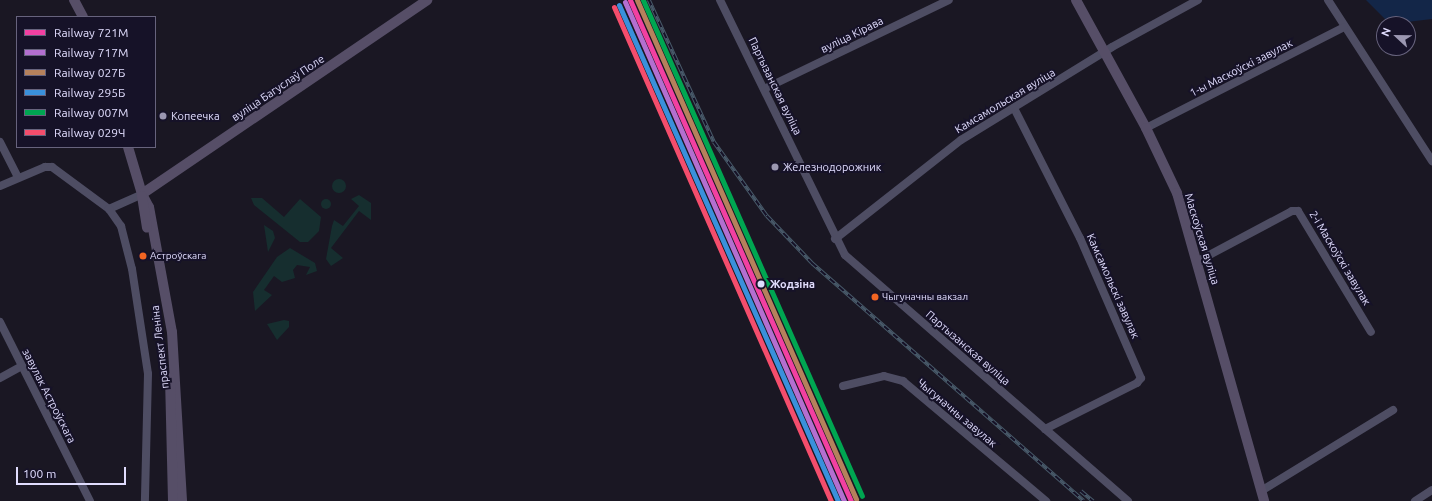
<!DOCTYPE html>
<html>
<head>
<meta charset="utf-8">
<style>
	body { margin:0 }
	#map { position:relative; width:1432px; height:501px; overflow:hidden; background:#1a1723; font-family:Ubuntu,sans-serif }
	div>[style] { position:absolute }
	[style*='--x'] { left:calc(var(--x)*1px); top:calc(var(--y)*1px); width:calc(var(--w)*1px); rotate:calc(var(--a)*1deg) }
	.green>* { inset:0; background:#162e2f }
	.round { border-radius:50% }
	.water>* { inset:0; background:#132648 }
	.minor>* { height:8px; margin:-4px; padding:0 4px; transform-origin:4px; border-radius:4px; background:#4e4d63 }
	.major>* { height:10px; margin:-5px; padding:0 5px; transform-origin:5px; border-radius:5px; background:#564e67 }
	.rail>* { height:3.5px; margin-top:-1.75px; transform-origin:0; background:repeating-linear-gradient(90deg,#161228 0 6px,#485a6a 0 12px); box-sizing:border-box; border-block:1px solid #485a6a }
	.rail-1>* { height:5px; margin:-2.5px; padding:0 2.5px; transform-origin:2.5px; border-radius:2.5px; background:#f240a1 }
	.rail-2>* { height:5px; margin:-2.5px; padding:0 2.5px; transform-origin:2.5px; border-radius:2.5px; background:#b36fd0 }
	.rail-3>* { height:5px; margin:-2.5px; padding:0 2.5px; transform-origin:2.5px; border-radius:2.5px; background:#b6815c }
	.rail-4>* { height:5px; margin:-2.5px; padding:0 2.5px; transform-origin:2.5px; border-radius:2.5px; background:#3a90db }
	.rail-5>* { height:5px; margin:-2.5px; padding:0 2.5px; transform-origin:2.5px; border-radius:2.5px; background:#00a651 }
	.rail-6>* { height:5px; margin:-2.5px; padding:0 2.5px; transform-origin:2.5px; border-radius:2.5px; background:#f44d6c }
	.dots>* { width:11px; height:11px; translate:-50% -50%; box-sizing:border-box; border:2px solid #161228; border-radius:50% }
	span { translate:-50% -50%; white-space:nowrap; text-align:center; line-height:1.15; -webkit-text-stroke:4px #161228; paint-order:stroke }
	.bus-label { font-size:10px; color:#e0dcfd }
	.left { translate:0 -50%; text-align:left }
	.street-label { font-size:11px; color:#e0dcfd }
	.poi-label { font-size:11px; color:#e0dcfd }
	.stop-label { font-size:11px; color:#e0dcfd; font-weight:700 }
	.legend { position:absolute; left:16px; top:16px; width:140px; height:132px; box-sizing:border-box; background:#161228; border:1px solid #67637d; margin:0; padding:5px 7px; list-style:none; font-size:12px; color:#e0dcfd }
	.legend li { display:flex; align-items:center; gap:8px; height:20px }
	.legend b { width:20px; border:1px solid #67637d }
	.north { position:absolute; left:1376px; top:16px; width:40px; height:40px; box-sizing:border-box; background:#161228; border:1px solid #67637d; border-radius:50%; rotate:292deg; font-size:11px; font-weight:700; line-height:16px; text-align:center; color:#e0dcfd }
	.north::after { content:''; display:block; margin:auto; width:14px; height:18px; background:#9b97b1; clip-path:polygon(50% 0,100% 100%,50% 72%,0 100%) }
	.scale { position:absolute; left:16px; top:467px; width:110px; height:18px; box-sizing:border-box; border:2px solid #e0dcfd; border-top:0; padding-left:5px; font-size:12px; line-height:14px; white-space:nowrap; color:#e0dcfd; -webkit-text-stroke:3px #161228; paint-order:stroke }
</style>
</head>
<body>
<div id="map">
	<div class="green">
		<i class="round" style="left:332px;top:179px;width:14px;height:14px"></i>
		<i style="clip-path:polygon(359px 195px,371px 203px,371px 220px,359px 211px,331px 248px,343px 258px,331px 266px,326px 259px,332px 226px,334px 220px,343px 226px,359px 206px,351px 199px)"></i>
		<i style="clip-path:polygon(251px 198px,262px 198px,284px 217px,300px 199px,321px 217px,319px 231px,308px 242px,300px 242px,254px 205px)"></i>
		<i class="round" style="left:321px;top:199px;width:10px;height:10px"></i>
		<i style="clip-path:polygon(264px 225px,273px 231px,275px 238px,268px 252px)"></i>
		<i style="clip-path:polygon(290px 248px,315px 263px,317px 271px,306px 275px,310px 267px,297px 265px,293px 270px,295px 278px,282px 282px,274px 276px,264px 290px,272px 295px,255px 311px,253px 292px,277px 257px)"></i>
		<i style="clip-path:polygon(284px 320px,289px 321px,289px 327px,277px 340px,267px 324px)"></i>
	</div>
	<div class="water">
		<i style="clip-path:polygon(1366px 0,1432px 0,1432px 19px,1390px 24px)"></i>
	</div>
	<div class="minor">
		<i style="--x:720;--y:0;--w:284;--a:63.9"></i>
		<i style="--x:845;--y:255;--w:375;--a:41"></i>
		<i style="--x:1328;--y:0;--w:192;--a:57.1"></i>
		<i style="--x:764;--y:89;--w:205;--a:-25.7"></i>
		<i style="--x:1014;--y:108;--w:146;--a:63.1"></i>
		<i style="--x:1080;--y:238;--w:153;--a:66.5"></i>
		<i style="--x:1141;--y:378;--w:6;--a:129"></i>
		<i style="--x:1137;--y:383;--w:103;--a:153.4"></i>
		<i style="--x:1146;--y:128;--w:222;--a:-27"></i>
		<i style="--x:0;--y:142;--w:39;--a:63"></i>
		<i style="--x:0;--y:186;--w:49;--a:-22.9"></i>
		<i style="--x:45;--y:167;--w:7;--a:0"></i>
		<i style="--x:52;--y:167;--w:71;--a:36.4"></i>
		<i style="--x:109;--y:209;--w:36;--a:-24"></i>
		<i style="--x:109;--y:209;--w:21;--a:55"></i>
		<i style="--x:121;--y:226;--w:44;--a:75.7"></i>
		<i style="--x:132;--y:269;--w:106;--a:81.3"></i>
		<i style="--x:148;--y:374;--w:127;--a:91.4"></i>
		<i style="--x:835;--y:239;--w:160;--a:-38.2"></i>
		<i style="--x:961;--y:140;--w:177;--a:-31.6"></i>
		<i style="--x:1112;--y:47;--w:98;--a:-28.7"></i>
		<i style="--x:1198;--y:261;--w:106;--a:-28"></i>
		<i style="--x:1292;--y:211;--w:6;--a:0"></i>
		<i style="--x:1298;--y:211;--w:141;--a:58.9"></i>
		<i style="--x:0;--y:322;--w:200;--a:63.3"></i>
		<i style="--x:0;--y:378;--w:25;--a:-29"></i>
		<i style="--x:843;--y:386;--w:42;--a:-13.7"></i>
		<i style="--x:884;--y:376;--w:20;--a:15"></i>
		<i style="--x:903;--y:381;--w:187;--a:40"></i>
		<i style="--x:1261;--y:491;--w:155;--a:-31.5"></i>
		<i style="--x:1415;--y:501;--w:20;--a:-33"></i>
	</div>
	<div class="major">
		<i style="--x:74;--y:0;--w:19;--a:62"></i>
		<i style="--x:1076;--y:0;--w:146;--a:61.3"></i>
		<i style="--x:1146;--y:128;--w:72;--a:64.5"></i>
		<i style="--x:1177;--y:193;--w:320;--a:74.2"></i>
		<i style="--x:128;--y:147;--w:49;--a:73.4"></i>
		<i style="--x:142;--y:194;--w:15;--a:62"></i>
		<i style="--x:149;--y:207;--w:127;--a:79.6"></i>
		<i style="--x:172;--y:332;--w:169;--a:86.6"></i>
		<i style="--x:142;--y:194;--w:345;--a:-34.2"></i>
		<i style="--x:142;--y:196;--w:32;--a:81"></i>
		<i style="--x:170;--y:378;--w:123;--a:88.6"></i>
	</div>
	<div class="rail">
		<i style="--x:649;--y:0;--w:156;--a:65.4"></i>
		<i style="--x:714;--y:142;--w:91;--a:54.4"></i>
		<i style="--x:767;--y:216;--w:65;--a:46.2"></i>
		<i style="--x:812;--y:263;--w:361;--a:41.2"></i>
		<i style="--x:1081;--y:491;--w:16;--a:40"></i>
	</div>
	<div class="rail-1">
		<i style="--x:630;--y:0;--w:548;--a:66.2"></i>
	</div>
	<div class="rail-2">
		<i style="--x:625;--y:2;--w:545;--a:66.3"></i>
	</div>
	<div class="rail-3">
		<i style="--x:637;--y:0;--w:545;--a:66.3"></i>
	</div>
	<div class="rail-4">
		<i style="--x:619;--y:5;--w:542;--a:66.18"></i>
	</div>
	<div class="rail-5">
		<i style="--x:643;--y:0;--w:542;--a:66.18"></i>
	</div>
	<div class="rail-6">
		<i style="--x:614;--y:7;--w:540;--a:66.29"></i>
	</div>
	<div class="dots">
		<i style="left:163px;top:116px;background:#9b97b1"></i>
		<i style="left:775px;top:167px;background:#9b97b1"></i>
		<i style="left:143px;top:256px;background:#f26522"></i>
		<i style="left:761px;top:284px;background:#e0dcfd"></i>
		<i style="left:875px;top:297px;background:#f26522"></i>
	</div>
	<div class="bus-label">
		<span class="left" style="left:150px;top:256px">Астроўскага</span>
		<span class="left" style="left:882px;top:297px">Чыгуначны вакзал</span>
	</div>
	<div class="street-label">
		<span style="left:852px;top:35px;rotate:-26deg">вуліца Кірава</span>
		<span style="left:1241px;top:68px;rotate:-27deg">1-ы Маскоўскі завулак</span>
		<span style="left:775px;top:86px;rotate:64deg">Партызанская вуліца</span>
		<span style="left:278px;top:88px;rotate:-34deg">вуліца Багуслаў Поле</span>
		<span style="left:1005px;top:101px;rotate:-31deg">Камсамольская вуліца</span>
		<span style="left:1202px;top:239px;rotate:73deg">Маскоўская вуліца</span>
		<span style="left:1340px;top:258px;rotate:59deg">2-і Маскоўскі завулак</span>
		<span style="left:1113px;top:286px;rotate:66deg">Камсамольскі завулак</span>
		<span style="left:160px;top:347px;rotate:-97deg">праспект Леніна</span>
		<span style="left:968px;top:348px;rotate:41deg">Партызанская вуліца</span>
		<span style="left:49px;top:396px;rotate:63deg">завулак Астроўскага</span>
		<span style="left:957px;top:413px;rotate:40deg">Чыгуначны завулак</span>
	</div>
	<div class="poi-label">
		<span class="left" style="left:171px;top:116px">Копеечка</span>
		<span class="left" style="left:783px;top:167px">Железнодорожник</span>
	</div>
	<div class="stop-label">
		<span class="left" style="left:770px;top:284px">Жодзіна</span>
	</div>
	<ul class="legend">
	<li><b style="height:5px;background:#f240a1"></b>Railway 721М</li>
	<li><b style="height:5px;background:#b36fd0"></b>Railway 717М</li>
	<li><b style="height:5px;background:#b6815c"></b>Railway 027Б</li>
	<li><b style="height:5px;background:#3a90db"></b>Railway 295Б</li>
	<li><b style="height:5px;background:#00a651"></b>Railway 007М</li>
	<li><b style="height:5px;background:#f44d6c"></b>Railway 029Ч</li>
	</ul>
	<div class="north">N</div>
	<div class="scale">100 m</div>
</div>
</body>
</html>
